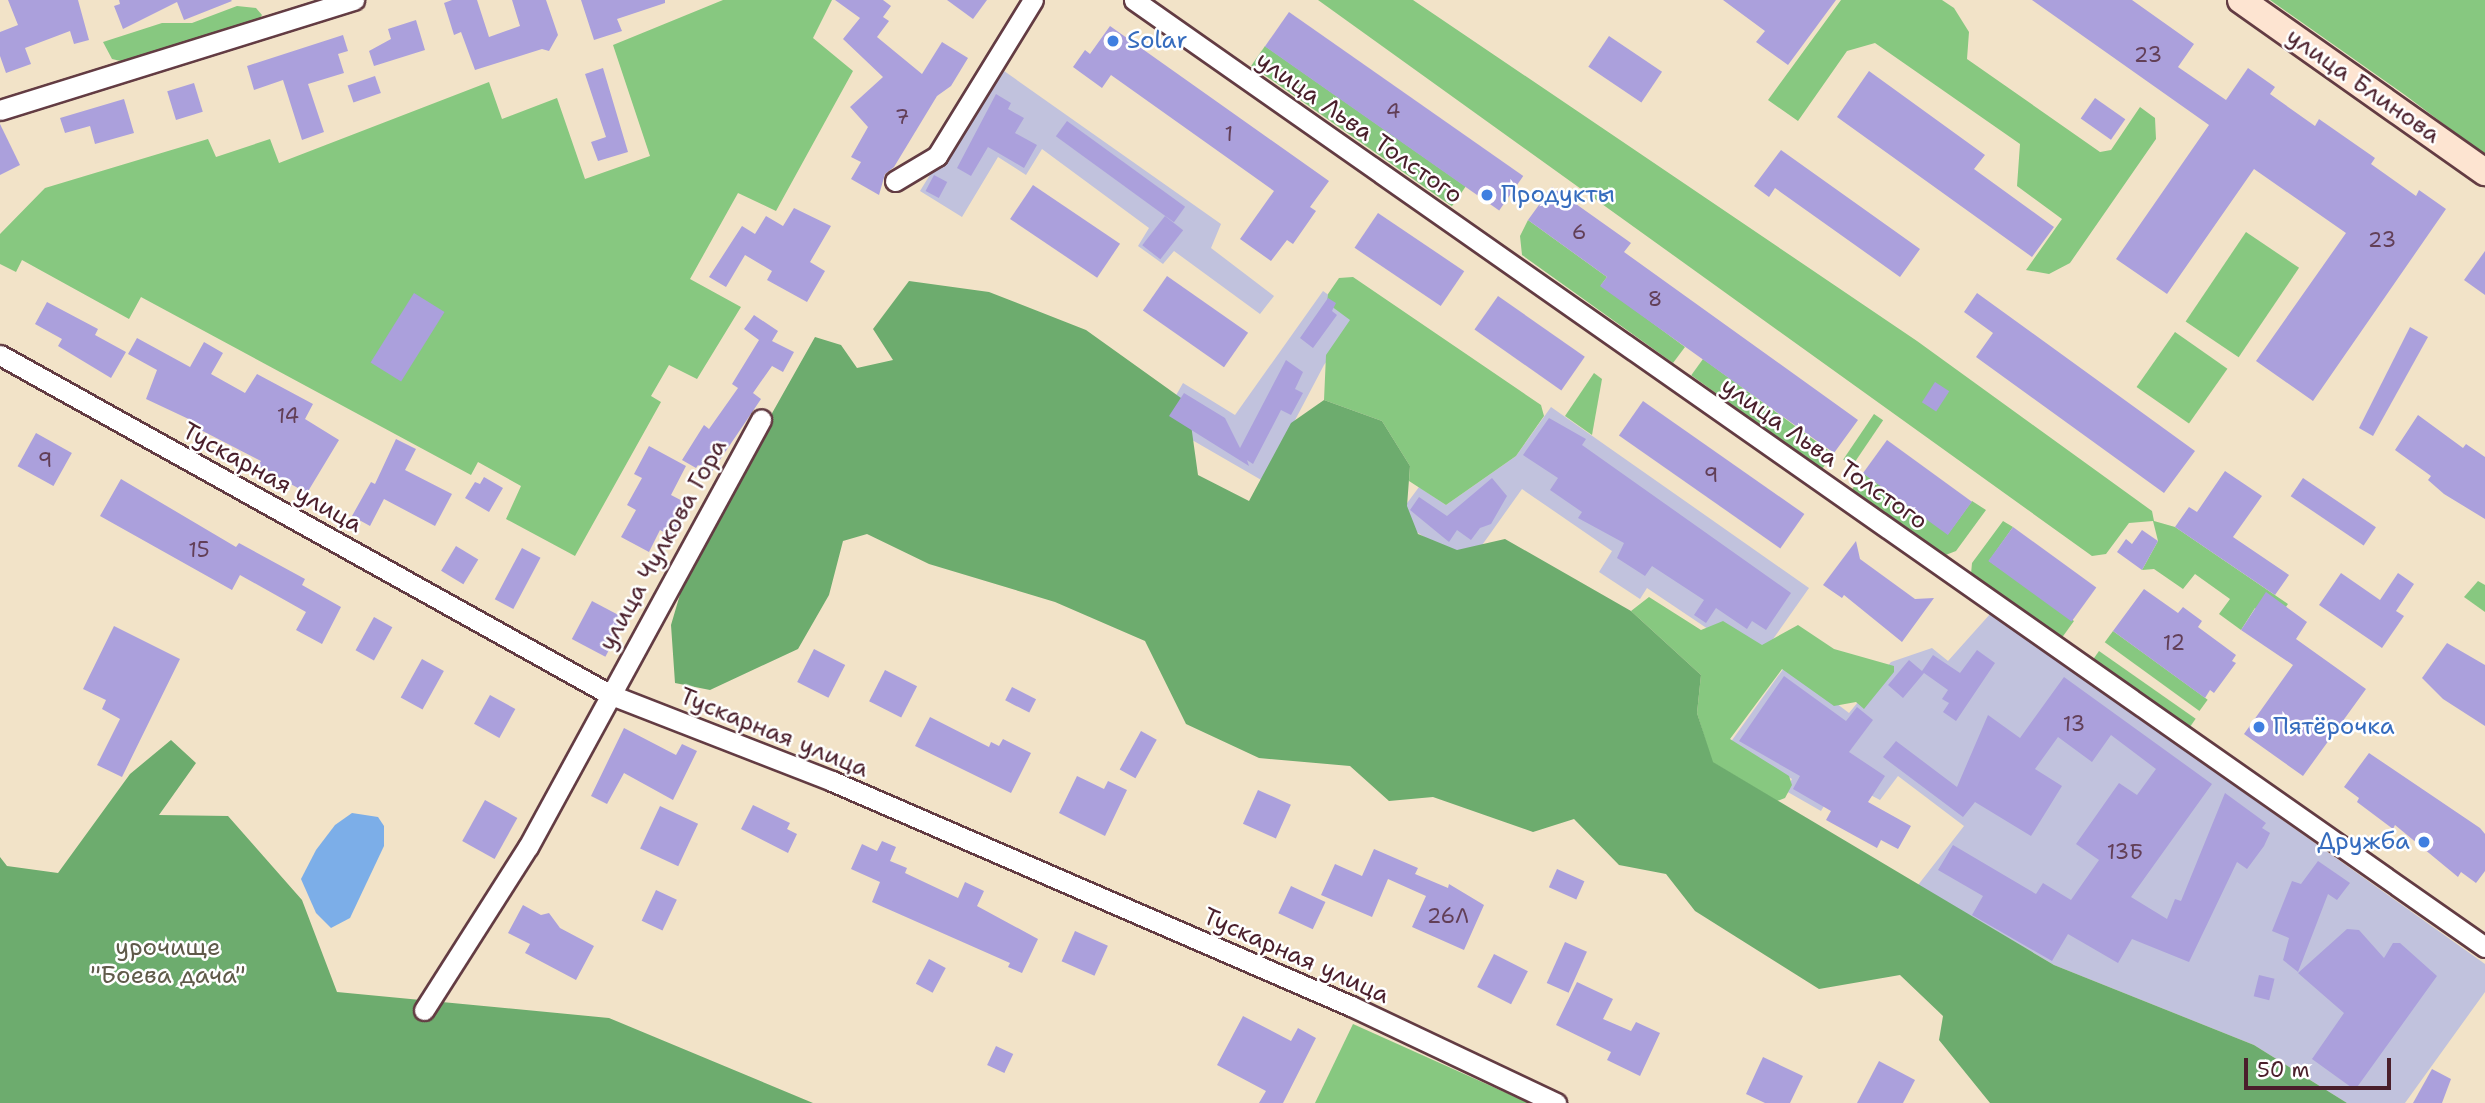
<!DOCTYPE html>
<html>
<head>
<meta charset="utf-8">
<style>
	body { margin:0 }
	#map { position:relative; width:2485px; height:1103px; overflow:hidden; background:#f2e3c8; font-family:"Shantell Sans",sans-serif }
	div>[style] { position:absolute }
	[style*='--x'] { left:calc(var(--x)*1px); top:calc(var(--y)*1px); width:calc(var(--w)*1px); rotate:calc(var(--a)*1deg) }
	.industrial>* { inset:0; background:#c1c2dd }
	.green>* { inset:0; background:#87c880; transform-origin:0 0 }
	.forest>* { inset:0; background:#6dac6e }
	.water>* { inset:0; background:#7caee8 }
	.building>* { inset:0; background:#aba0dc; transform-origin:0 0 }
	.roads { filter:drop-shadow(2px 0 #633c43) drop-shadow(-2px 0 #633c43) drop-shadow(0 2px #633c43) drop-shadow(0 -2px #633c43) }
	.street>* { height:19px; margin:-9.5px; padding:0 9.5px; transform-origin:9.5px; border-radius:9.5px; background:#fff }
	.secondary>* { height:26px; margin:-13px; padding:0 13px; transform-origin:13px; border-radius:13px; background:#fde4d1 }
	.dots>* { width:19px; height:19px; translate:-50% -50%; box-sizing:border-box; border:4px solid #fff; border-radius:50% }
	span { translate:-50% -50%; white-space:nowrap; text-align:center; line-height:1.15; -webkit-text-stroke:5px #fff; paint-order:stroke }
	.number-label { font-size:21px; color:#623f57 }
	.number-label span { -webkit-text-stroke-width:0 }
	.shop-label { font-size:24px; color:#366cbe }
	.left { translate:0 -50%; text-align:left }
	.right { translate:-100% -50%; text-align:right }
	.street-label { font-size:24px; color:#4a1f2b }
	.park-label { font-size:24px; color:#5f5a49 }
	.scale { position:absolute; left:2244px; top:1058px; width:147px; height:32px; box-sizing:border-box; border:4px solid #4a1f2b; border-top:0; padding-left:9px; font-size:21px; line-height:24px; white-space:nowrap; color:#4a1f2b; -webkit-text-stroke:5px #fff; paint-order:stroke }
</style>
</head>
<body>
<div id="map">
	<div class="industrial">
		<i style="clip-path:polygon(997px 66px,1221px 224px,1211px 248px,1274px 296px,1260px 314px,1174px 251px,1163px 264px,1138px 246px,1149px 228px,1042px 149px,1026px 175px,998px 157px,962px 217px,920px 191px)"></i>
		<i style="clip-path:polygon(1323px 291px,1360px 317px,1324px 365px,1263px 481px,1161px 422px,1183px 383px,1235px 415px)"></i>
		<i style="clip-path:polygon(1551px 407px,1809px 588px,1757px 662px,1647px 588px,1640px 599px,1599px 572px,1612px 551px,1522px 489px,1480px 548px,1450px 553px,1410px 528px,1402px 510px,1419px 487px,1446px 505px,1516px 456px)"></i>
		<i style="clip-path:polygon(1991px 613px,2485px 964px,2485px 992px,2405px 1103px,2347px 1103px,2254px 1045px,2054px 965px,1918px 885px,1964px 826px,1898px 776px,1880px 800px,1840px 779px,1821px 811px,1786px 791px,1792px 779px,1730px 743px,1786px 665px,1849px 713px,1891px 662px,1932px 648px,1948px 661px)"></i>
	</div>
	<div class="green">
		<i style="clip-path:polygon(723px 0,832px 0,813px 38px,853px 71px,776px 211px,738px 193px,690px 279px,741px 307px,697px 379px,669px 365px,651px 396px,661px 402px,575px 556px,506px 519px,521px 486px,478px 462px,471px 475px,141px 297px,129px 319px,22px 260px,16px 272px,0 264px,0 234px,45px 188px,208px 139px,216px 157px,270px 139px,279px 163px,489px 82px,502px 119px,557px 98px,585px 179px,650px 156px,613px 45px)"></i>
		<i style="clip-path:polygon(1318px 0,1413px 0,1917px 341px,2152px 511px,2154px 521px,2175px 527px,2288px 604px,2275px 622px,2255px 608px,2241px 630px,2219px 614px,2230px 599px,2195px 574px,2183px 589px,2154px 569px,2142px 570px,2158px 541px,2153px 521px,2129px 523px,2106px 554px,2092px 556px)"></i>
		<i style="clip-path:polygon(1841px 0,1942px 0,1954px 8px,1969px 32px,1967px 59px,2100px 152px,2111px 150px,2140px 107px,2155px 118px,2156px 139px,2070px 263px,2049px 274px,2026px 270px,2062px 219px,2017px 186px,2020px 144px,1875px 43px,1847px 51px,1798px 121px,1768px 100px)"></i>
		<i style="clip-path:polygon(2270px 0,2485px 0,2485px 155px,2405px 95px)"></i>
		<i style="clip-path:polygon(237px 6px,256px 8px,262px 15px,257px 24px,125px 62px,112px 59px,103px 42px,162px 23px,192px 23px)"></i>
		<i style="left:1265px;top:46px;width:245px;height:24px;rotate:35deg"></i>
		<i style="clip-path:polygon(1528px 220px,1607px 277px,1601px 285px,1685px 347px,1673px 363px,1522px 255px,1520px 236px)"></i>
		<i style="left:2246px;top:232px;width:64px;height:108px;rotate:34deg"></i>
		<i style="clip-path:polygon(1353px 277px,1541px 405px,1544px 416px,1516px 456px,1446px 505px,1409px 481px,1410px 466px,1382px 421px,1324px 400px,1326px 355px,1350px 320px,1327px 303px,1328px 294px,1339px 278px)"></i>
		<i style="left:2175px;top:332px;width:64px;height:67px;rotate:35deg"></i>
		<i style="left:1703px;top:359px;width:161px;height:20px;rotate:36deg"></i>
		<i style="clip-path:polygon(1594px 373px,1602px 379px,1592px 435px,1565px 416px)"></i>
		<i style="left:1874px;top:414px;width:11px;height:55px;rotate:34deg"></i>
		<i style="clip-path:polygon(1863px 473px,1948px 534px,1972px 501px,1986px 510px,1956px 551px,1943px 556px,1851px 491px)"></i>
		<i style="clip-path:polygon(2003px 521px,2013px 527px,1989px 561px,2074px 621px,2061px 639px,1971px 574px,1972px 563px)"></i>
		<i style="clip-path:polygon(2478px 581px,2485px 585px,2485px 612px,2464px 597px)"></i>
		<i style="clip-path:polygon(1649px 597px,1701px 630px,1723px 621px,1762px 645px,1798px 625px,1834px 649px,1894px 666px,1894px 672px,1864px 709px,1856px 702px,1834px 706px,1782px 669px,1730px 739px,1789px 776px,1792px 785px,1785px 798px,1777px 801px,1712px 762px,1697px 713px,1701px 675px,1631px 611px)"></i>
		<i style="left:2113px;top:631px;width:117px;height:14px;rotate:36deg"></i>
		<i style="left:2099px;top:651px;width:118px;height:14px;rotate:35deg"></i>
		<i style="clip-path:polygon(1353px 1024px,1529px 1103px,1315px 1103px)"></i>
	</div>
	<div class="forest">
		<i style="clip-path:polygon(909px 281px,989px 292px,1086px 330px,1188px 403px,1198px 475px,1249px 501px,1291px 423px,1324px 400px,1382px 421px,1410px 466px,1407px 506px,1418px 534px,1457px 550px,1505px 539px,1631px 611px,1701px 675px,1697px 713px,1713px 762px,2054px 965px,2254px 1045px,2347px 1103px,1990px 1103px,1939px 1040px,1943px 1016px,1900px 975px,1819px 989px,1695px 911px,1666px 874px,1619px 865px,1574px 819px,1533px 832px,1433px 797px,1389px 801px,1350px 766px,1259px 758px,1186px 724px,1145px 641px,1055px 602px,929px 564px,867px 534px,843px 541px,829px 595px,798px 649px,710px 690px,675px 683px,671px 625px,691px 557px,815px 337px,841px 345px,857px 368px,893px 360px,873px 329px)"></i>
		<i style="clip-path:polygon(171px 740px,196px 763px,159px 815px,228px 816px,302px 900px,337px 992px,609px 1018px,813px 1103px,0 1103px,0 857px,7px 866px,58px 873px,130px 774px)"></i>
	</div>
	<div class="water">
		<i style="clip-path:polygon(352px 813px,378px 817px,384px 826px,384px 846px,350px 918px,331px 928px,316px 913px,301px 879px,316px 850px,335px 825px)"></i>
	</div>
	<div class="building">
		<i style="clip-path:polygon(8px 0,78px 0,89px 40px,74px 44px,70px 31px,25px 48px,31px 64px,6px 73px,0 56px,0 32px,18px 25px)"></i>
		<i style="clip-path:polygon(119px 0,231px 0,232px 1px,184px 20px,177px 2px,123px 29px,114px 6px,120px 4px)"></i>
		<i style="clip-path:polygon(452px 0,477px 0,489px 37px,520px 26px,512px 0,546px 0,558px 35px,549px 51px,542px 49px,475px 70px,461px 32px,454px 35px,444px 3px)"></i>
		<i style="clip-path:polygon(581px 0,665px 0,665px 3px,617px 19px,622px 31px,594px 40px)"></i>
		<i style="clip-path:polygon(835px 0,883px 0,891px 6px,883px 17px,889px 21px,877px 37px,922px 74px,942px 42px,968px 58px,951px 86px,937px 96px,894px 167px,885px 174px,879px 195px,851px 179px,861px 162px,851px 157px,868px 127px,850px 107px,883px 77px,843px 39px,860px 18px)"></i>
		<i style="clip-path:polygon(947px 0,987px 0,973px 19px)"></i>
		<i style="clip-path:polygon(1723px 0,1836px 0,1788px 65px,1756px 42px,1765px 31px)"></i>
		<i style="clip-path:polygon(2032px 0,2132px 0,2194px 44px,2178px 67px,2226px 100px,2248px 68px,2275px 87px,2270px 94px,2315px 126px,2319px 119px,2375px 158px,2371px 164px,2416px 196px,2419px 190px,2446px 209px,2313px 401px,2256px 361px,2346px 233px,2254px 169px,2167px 294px,2116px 259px,2209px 125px)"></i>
		<i style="left:1289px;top:12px;width:286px;height:42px;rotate:35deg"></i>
		<i style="clip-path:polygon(416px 20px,425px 50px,374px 66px,369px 51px,391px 39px,388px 29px)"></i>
		<i style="clip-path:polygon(1110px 26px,1329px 181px,1310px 207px,1316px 211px,1293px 244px,1287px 240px,1271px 261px,1240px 239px,1274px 191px,1111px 75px,1102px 88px,1073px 67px,1085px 50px,1090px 54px)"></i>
		<i style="clip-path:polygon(343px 35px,348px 51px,338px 54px,344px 73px,308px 84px,324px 132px,302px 140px,283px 80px,254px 90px,247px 66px)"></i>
		<i style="left:1609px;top:36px;width:64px;height:37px;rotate:34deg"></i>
		<i style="clip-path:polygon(603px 68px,628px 152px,598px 161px,591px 142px,606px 137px,585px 74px)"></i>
		<i style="clip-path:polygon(1869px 71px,1985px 155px,1974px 169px,2054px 227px,2032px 257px,1837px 117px)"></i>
		<i style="left:375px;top:76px;width:18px;height:29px;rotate:71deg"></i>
		<i style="left:194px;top:83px;width:30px;height:28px;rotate:73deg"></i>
		<i style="clip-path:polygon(996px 94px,1011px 103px,1008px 109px,1024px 118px,1015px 133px,1037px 145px,1024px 168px,988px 147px,971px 176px,957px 168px)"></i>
		<i style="left:2095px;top:98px;width:37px;height:25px;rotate:35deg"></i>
		<i style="clip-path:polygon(124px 99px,134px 133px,95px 144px,90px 126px,65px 133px,60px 118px)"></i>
		<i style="left:1067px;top:121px;width:146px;height:19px;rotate:36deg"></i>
		<i style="clip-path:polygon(0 124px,20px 165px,0 175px)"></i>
		<i style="clip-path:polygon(1781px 150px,1920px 249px,1900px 277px,1775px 188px,1769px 197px,1754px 186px)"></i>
		<i style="left:934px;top:175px;width:15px;height:18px;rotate:28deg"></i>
		<i style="left:1033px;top:185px;width:105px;height:41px;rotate:34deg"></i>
		<i style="clip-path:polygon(1552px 187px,1631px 243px,1624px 252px,1858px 420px,1834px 453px,1600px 286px,1607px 277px,1528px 220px)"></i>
		<i style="clip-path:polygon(794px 208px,831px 226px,810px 262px,825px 271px,807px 302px,767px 280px,772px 271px,745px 255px,726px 287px,709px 277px,742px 226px,755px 234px,766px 216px,783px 226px)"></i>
		<i style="left:1378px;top:213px;width:104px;height:42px;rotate:34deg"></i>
		<i style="left:1165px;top:216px;width:23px;height:37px;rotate:38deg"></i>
		<i style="clip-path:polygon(2485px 251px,2485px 295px,2464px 280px)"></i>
		<i style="left:1167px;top:276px;width:99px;height:42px;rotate:35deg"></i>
		<i style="left:414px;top:293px;width:36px;height:82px;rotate:32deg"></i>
		<i style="clip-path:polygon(1977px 293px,2195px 451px,2164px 493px,1976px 357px,1993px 333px,1964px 312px)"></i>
		<i style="left:1498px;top:296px;width:106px;height:41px;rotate:35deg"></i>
		<i style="clip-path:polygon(1328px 298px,1336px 303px,1332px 311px,1337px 315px,1313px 348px,1300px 338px)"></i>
		<i style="clip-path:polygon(47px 302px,98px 329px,95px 335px,126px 352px,111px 378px,58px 346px,62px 339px,35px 324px)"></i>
		<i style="clip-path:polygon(754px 315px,778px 331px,772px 341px,794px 352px,783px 372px,772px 366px,753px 393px,761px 399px,711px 473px,698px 465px,696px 468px,682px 460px,704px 425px,709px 429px,738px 388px,732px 384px,759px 340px,744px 329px)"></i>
		<i style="clip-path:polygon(2410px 327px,2428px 337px,2373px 436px,2359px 428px)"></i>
		<i style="clip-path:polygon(137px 338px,190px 367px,204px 342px,223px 353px,211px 374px,245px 393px,257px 374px,313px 404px,305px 419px,339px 440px,307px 493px,258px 466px,261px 461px,193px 426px,195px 422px,146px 399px,157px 370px,128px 354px)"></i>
		<i style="clip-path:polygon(1286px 360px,1303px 372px,1295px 389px,1303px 393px,1291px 415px,1281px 410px,1253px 464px,1247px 460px,1249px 466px,1169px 416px,1184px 393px,1225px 418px,1240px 448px)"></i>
		<i style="left:1935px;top:382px;width:17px;height:24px;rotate:33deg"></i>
		<i style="left:1643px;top:401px;width:197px;height:42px;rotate:35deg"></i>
		<i style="clip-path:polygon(2418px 415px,2463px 448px,2466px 444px,2485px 457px,2485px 519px,2444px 494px,2428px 480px,2431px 476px,2395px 450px)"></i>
		<i style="clip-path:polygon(1549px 418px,1586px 439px,1582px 445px,1791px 593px,1766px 630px,1752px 621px,1747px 629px,1716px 608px,1706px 623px,1694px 615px,1704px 600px,1652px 566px,1645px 576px,1617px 558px,1624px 543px,1578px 518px,1582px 512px,1550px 490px,1558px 478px,1523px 455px)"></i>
		<i style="left:36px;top:433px;width:41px;height:38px;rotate:29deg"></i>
		<i style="clip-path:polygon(396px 439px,416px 449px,405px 470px,452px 494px,435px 526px,384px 499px,370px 526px,352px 516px,371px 482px,375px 484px)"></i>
		<i style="left:1887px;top:440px;width:105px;height:41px;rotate:36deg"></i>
		<i style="clip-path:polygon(649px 446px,686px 466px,671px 495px,692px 506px,674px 538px,660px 530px,649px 552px,621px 537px,636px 510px,627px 505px,642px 478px,634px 474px)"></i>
		<i style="clip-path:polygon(2225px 471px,2262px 496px,2233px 537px,2289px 575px,2275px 595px,2175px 527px,2189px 507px,2197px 512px)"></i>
		<i style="clip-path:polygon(484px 477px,503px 488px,489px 512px,465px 498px,475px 482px,480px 484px)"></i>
		<i style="clip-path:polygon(1492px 478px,1507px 496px,1491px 524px,1480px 528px,1471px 540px,1457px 530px,1449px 542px,1410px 510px,1419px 497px,1447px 516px)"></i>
		<i style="left:2303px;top:478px;width:88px;height:22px;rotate:34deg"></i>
		<i style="clip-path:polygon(121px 479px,236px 547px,239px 543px,305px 579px,302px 585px,341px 607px,322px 644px,296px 630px,306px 612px,240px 575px,232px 590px,100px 516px)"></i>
		<i style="left:2013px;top:527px;width:103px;height:42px;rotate:36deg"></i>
		<i style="clip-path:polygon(2142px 530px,2158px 541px,2142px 570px,2117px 552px,2126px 539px,2132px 544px)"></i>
		<i style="clip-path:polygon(1856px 541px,1860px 559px,1915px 599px,1934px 598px,1902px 642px,1844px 595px,1842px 598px,1823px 585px)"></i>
		<i style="left:456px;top:546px;width:26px;height:29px;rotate:31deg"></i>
		<i style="left:522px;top:548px;width:21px;height:58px;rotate:28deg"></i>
		<i style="clip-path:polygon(2341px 573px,2380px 600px,2398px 573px,2414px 584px,2396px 611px,2404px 616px,2382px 648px,2319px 605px)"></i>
		<i style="clip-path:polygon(2144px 589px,2178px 613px,2183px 607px,2202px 621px,2198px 627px,2236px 655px,2232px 661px,2236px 663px,2214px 693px,2210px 690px,2205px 698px,2113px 631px)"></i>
		<i style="clip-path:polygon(2266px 592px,2307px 622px,2296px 639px,2366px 689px,2303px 776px,2244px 734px,2293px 665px,2241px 630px)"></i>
		<i style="left:592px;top:601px;width:38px;height:43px;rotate:28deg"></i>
		<i style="left:374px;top:617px;width:21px;height:38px;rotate:29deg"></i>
		<i style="clip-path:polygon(114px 626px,180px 659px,122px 777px,97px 765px,120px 719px,102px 709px,106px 700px,83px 689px)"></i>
		<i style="clip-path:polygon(2447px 643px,2485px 665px,2485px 726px,2443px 699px,2422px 678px)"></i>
		<i style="left:814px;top:649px;width:35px;height:37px;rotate:27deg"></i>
		<i style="clip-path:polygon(1977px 650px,1995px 663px,1956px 721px,1943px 712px,1949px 703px,1942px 699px,1948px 690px,1924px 673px,1903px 698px,1888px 685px,1909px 660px,1922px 671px,1933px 655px,1960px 673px)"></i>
		<i style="left:422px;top:659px;width:25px;height:44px;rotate:29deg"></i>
		<i style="left:885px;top:670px;width:36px;height:35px;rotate:27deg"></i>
		<i style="clip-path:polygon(1784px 676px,1846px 721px,1857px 707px,1873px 720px,1849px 752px,1885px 776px,1868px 802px,1911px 826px,1898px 849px,1881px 840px,1877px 848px,1826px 820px,1831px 811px,1793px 789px,1800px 776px,1739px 741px)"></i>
		<i style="clip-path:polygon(2064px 677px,2212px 784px,2131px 897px,2167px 919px,2175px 899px,2181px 901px,2225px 793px,2266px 823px,2262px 828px,2270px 833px,2264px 846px,2247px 869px,2237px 862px,2189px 962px,2132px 939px,2118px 963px,2068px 934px,2052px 961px,1972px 915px,1983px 896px,1938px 870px,1953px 845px,2036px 894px,2043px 883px,2071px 900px,2099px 860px,2076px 844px,2119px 783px,2137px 795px,2156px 769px,2111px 735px,2092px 762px,2058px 737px,2035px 769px,2062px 786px,2031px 836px,1975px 802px,1963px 817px,1883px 757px,1896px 741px,1957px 787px,1988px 715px,2020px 738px)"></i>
		<i style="left:1012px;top:687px;width:27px;height:15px;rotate:27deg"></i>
		<i style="left:490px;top:695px;width:29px;height:33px;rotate:29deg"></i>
		<i style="clip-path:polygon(930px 717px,989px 747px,991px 742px,999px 746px,1003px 739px,1031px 753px,1011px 793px,915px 746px)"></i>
		<i style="clip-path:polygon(624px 728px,676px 755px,682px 744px,697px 751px,673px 800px,624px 773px,607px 804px,591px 796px)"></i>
		<i style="left:1141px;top:731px;width:18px;height:44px;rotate:29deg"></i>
		<i style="clip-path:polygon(2369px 753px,2480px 828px,2485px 834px,2485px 871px,2476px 883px,2461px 872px,2458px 877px,2395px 825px,2393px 829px,2357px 802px,2359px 798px,2344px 787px)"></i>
		<i style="clip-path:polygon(1077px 776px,1104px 789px,1108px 781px,1127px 790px,1105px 836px,1059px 813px)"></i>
		<i style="left:1258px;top:790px;width:36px;height:37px;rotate:24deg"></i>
		<i style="left:485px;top:800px;width:37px;height:47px;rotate:29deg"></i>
		<i style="clip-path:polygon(753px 805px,790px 823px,787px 829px,797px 834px,788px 853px,741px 829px)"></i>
		<i style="left:660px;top:806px;width:42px;height:47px;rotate:25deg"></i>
		<i style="clip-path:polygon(882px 841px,896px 847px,890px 861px,907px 868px,905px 873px,958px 898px,965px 882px,984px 891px,977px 906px,1038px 939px,1022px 973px,1008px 967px,1010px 963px,872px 902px,880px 882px,851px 869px,862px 844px,877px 851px)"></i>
		<i style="clip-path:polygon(1374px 849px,1418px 868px,1415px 874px,1448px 888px,1449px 884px,1484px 905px,1464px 950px,1412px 927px,1426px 896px,1388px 879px,1372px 917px,1321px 895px,1335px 864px,1362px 876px)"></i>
		<i style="clip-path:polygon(2318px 861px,2350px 883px,2337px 900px,2328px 894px,2298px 972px,2283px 960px,2289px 938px,2272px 931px,2292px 881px,2301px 884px)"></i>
		<i style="left:1557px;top:869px;width:30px;height:20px;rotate:24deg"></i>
		<i style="left:1291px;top:886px;width:38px;height:30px;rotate:25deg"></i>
		<i style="left:656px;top:890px;width:23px;height:34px;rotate:25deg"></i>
		<i style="clip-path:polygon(523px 905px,541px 915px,549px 913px,560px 928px,594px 946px,576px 980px,525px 953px,530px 944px,508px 933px)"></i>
		<i style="clip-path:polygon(2347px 929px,2359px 930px,2384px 958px,2393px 943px,2400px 943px,2437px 976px,2355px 1090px,2312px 1059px,2344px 1013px,2298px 973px)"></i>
		<i style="left:1075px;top:931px;width:36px;height:33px;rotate:24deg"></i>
		<i style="left:1565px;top:942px;width:24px;height:45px;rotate:24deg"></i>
		<i style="left:1494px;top:954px;width:38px;height:37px;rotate:27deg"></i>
		<i style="left:929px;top:959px;width:19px;height:28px;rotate:28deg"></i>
		<i style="left:2259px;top:975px;width:16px;height:22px;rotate:14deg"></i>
		<i style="clip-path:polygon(1577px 982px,1613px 999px,1603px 1019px,1631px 1031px,1636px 1022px,1660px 1033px,1640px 1076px,1607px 1060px,1611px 1052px,1556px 1025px)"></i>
		<i style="clip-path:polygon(1243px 1016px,1291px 1041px,1298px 1028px,1316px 1038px,1283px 1103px,1259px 1103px,1266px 1091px,1217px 1065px)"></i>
		<i style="left:996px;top:1046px;width:19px;height:21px;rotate:25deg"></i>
		<i style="clip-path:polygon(1763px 1057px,1803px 1076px,1790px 1103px,1765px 1103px,1746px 1094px)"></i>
		<i style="clip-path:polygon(1879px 1061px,1915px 1080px,1903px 1103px,1857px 1103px)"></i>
		<i style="clip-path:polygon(2432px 1069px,2451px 1079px,2442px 1103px,2413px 1103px)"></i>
	</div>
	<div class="roads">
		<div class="street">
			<i style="--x:1134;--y:0;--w:1650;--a:35.03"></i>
			<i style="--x:0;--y:110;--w:371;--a:-17.3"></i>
			<i style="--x:895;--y:181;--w:49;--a:-30.8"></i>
			<i style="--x:937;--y:156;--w:183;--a:-58.4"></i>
			<i style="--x:0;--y:355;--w:697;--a:29.1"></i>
			<i style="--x:609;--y:694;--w:239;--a:21.3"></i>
			<i style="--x:832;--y:781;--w:566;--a:23.44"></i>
			<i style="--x:1351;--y:1006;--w:227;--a:25.3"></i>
			<i style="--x:424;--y:1010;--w:193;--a:-57.5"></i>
			<i style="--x:528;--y:847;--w:487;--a:-61.4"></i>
		</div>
		<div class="secondary">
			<i style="--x:2241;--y:0;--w:299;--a:35.2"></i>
		</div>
	</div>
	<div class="dots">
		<i style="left:1113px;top:41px;background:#3f7fe0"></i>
		<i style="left:1487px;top:195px;background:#3f7fe0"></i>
		<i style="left:2259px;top:727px;background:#3f7fe0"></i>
		<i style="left:2424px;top:842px;background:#3f7fe0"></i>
	</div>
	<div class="number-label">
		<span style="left:2148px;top:55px">23</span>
		<span style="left:1393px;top:111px">4</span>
		<span style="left:902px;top:117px">7</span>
		<span style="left:1229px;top:134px">1</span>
		<span style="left:1579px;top:232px">6</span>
		<span style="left:2382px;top:240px">23</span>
		<span style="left:1655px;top:299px">8</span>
		<span style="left:288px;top:416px">14</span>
		<span style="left:45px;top:460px">9</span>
		<span style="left:1711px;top:475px">9</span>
		<span style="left:199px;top:550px">15</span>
		<span style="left:2174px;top:643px">12</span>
		<span style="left:2074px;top:724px">13</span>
		<span style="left:2125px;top:852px">13Б</span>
		<span style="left:1448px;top:916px">26Л</span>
	</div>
	<div class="shop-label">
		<span class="left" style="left:1127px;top:41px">Solar</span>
		<span class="left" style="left:1501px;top:195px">Продукты</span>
		<span class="left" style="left:2273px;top:727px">Пятёрочка</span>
		<span class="right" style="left:2410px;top:842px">Дружба</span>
	</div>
	<div class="street-label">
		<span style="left:2363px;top:86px;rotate:35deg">улица Блинова</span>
		<span style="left:1359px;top:128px;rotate:35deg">улица Льва Толстого</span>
		<span style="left:1824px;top:454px;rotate:35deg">улица Льва Толстого</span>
		<span style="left:272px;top:478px;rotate:29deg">Тускарная улица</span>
		<span style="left:663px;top:545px;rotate:-61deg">улица Чулкова Гора</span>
		<span style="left:774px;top:733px;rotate:22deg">Тускарная улица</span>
		<span style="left:1296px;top:956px;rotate:24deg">Тускарная улица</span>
	</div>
	<div class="park-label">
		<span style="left:168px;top:962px">урочище<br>"Боева дача"</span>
	</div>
	<div class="scale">50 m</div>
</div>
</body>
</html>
